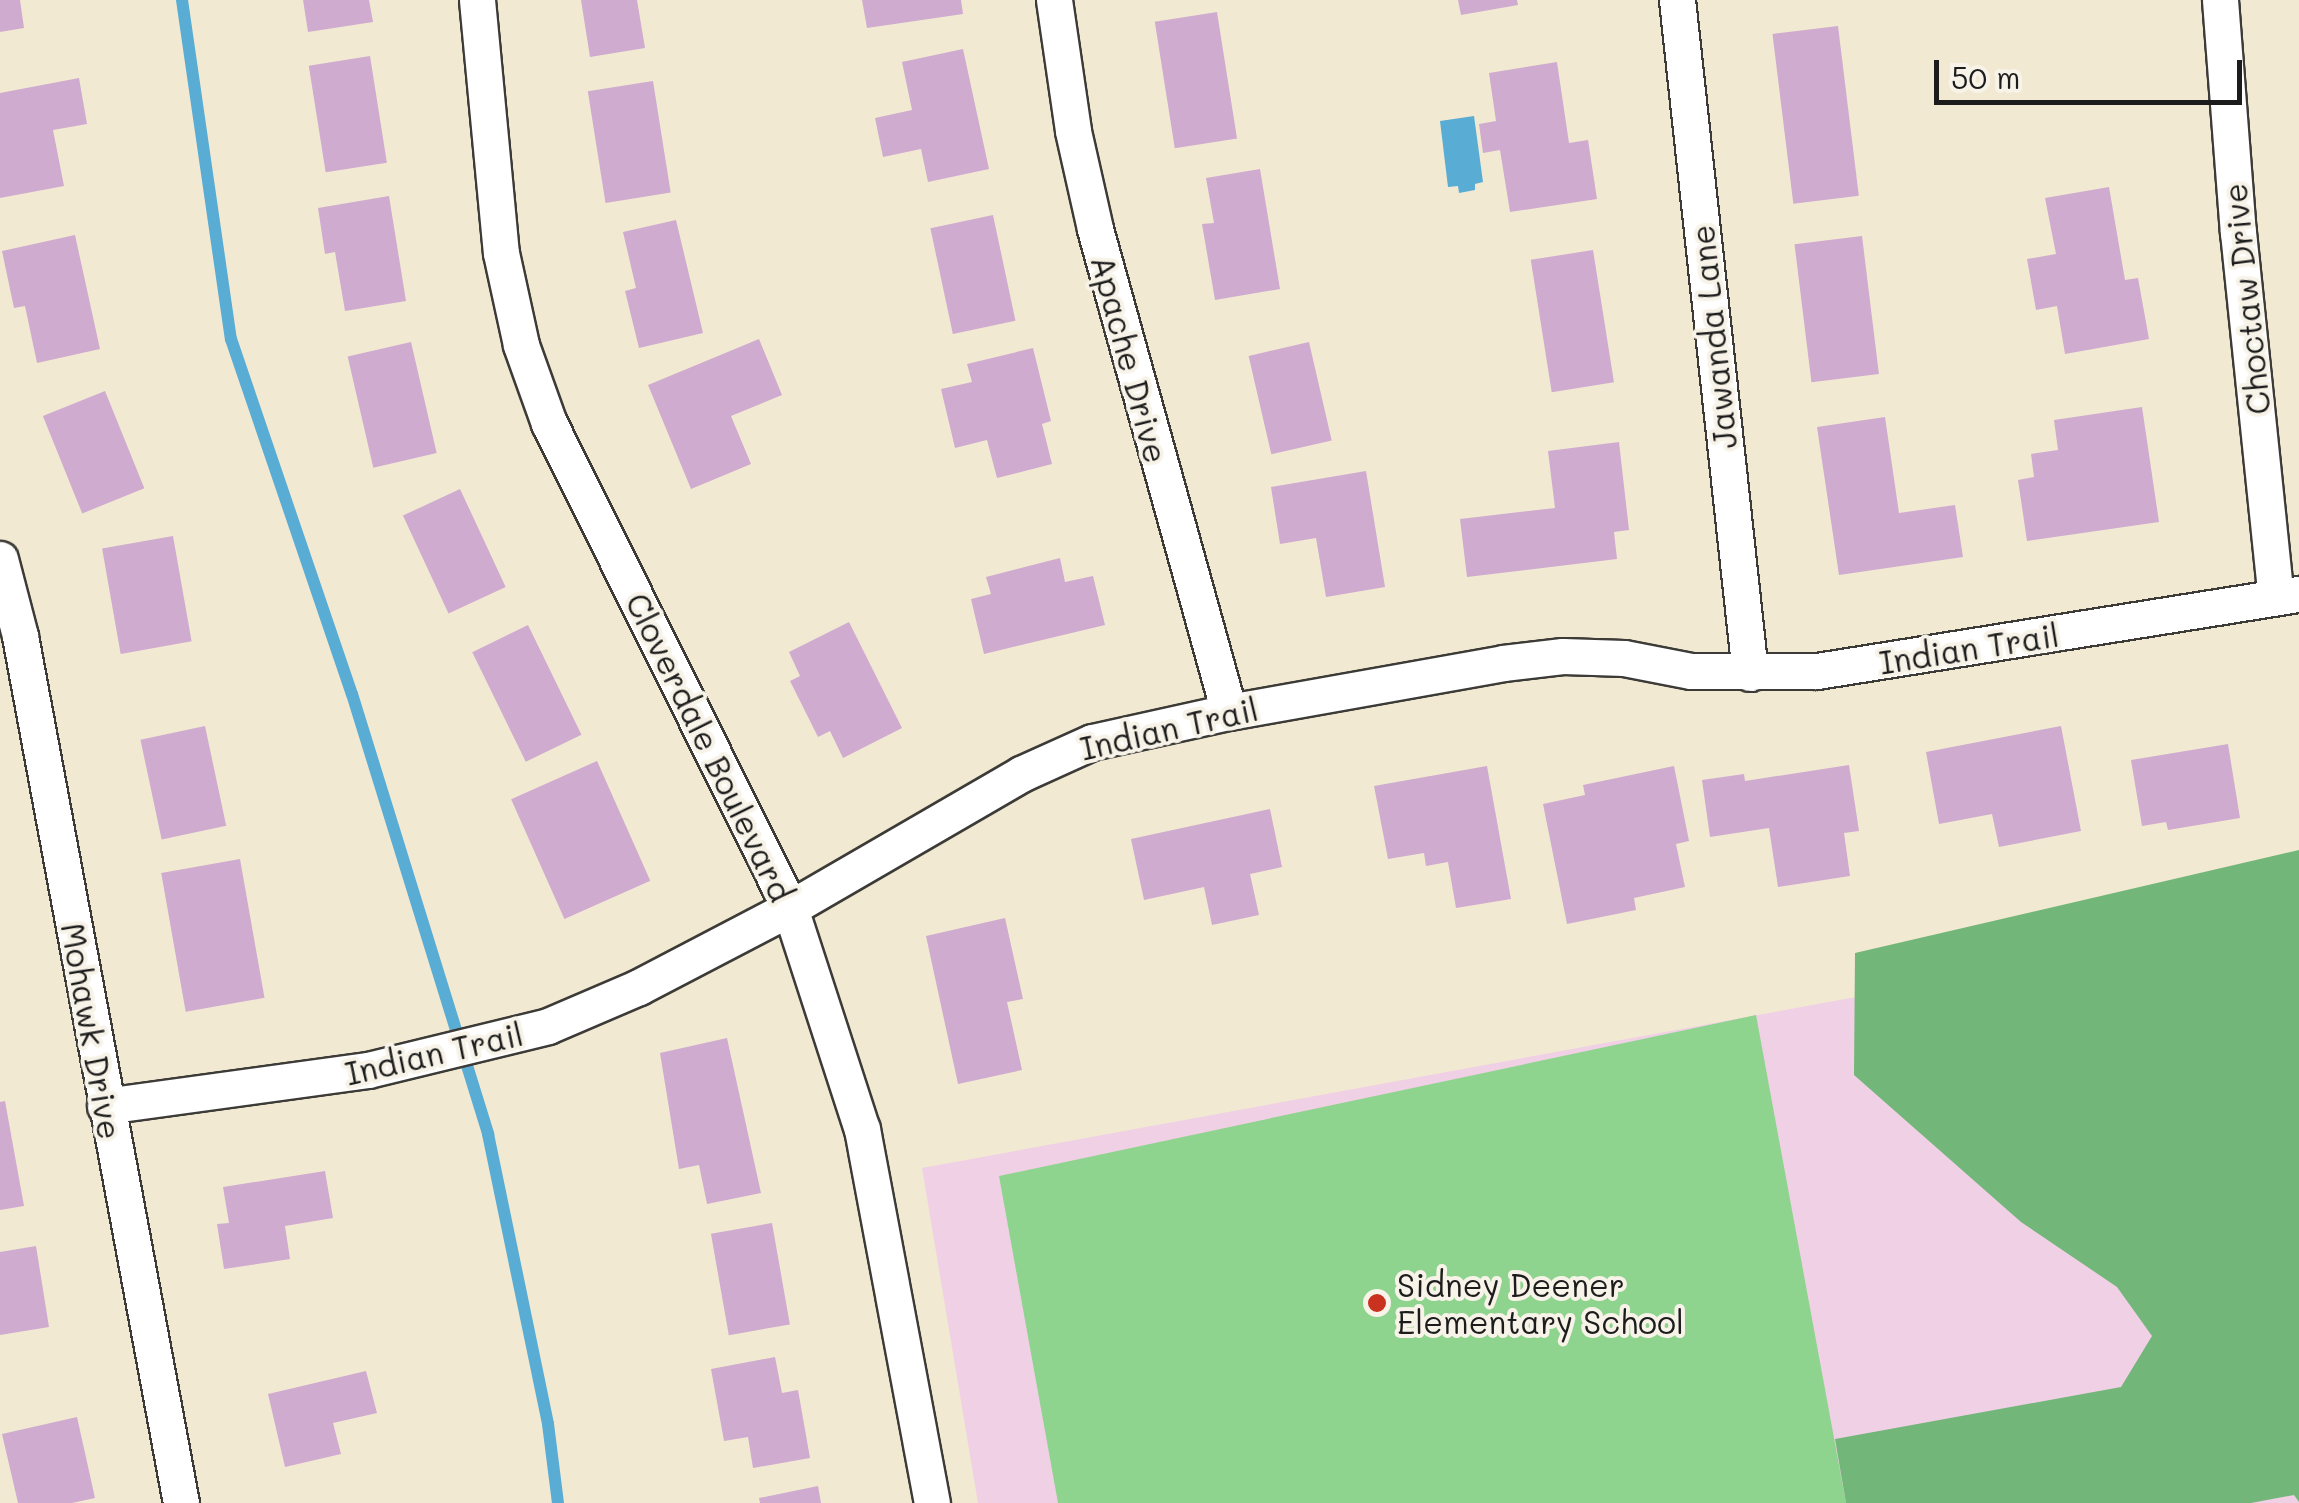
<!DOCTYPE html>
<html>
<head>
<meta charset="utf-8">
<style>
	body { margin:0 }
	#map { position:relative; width:2299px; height:1503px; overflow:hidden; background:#f2e9d2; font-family:Mali,sans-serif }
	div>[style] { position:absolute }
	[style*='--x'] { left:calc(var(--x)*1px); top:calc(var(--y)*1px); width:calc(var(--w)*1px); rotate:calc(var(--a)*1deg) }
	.built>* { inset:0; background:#f0d0e5 }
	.green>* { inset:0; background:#8fd48e }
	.forest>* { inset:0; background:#73b679 }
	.water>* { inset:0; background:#59acd4 }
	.stream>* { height:12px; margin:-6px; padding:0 6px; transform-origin:6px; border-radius:6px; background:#59acd4 }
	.building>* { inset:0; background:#cfabd0; transform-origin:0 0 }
	.roads { filter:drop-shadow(2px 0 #3c3b37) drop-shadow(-2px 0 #3c3b37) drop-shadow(0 2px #3c3b37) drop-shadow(0 -2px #3c3b37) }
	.minor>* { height:35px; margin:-17.5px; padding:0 17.5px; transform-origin:17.5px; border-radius:17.5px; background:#fff }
	.dots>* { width:28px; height:28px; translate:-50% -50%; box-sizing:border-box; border:5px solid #f7f3e8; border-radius:50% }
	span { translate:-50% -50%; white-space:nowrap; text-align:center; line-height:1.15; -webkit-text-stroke:8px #f7f3e8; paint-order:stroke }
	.street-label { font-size:32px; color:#1c1c1c }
	.poi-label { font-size:32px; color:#1c1c1c }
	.left { translate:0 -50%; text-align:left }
	.scale { position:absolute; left:1934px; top:60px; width:308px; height:45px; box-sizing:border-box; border:5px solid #1c1c1c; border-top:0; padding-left:12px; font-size:30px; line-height:35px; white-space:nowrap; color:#1c1c1c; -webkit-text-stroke:8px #f7f3e8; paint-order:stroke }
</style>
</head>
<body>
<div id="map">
	<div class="built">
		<i style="clip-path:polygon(2299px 916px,2299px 1503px,978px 1503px,922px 1168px)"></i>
	</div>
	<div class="green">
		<i style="clip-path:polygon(1756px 1015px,1846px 1503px,1058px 1503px,999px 1176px)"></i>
	</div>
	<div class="forest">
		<i style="clip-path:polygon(2299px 850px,2299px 1502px,2294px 1495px,2251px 1503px,1846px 1503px,1835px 1439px,2121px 1387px,2152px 1336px,2117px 1287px,2021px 1222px,1854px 1075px,1855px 953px)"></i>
	</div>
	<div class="water">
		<i style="clip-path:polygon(1474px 116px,1483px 182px,1475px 184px,1475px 190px,1459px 193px,1458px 186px,1448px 187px,1440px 121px)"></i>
	</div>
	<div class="stream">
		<i style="--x:182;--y:0;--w:343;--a:81.8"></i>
		<i style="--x:231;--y:339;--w:375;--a:71.2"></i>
		<i style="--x:352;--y:694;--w:461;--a:72.8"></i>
		<i style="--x:488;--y:1134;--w:296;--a:78.3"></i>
		<i style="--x:548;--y:1424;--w:80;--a:82.8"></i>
	</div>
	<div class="building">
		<i style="clip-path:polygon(0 0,20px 0,24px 28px,0 32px)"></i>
		<i style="clip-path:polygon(303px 0,369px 0,373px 22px,308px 32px)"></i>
		<i style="clip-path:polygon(581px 0,637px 0,645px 48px,590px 57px)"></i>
		<i style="clip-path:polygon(862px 0,961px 0,963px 14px,867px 28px)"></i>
		<i style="clip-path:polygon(1458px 0,1517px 0,1518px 5px,1461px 15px)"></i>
		<i style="left:1217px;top:12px;width:128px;height:63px;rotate:81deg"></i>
		<i style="left:1838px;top:26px;width:171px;height:66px;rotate:83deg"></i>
		<i style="clip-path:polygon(963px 49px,989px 169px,928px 182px,921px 149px,883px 157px,875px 118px,912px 110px,902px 62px)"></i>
		<i style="left:370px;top:56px;width:108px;height:62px;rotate:81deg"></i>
		<i style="clip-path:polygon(1557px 62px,1569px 143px,1588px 140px,1597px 199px,1510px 212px,1500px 150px,1483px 153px,1479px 124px,1496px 121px,1489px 73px)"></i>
		<i style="clip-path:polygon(79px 78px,87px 124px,53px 130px,64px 186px,0 198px,0 93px)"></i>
		<i style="left:653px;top:81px;width:113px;height:66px;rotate:81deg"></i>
		<i style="clip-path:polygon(1260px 169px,1280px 289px,1215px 300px,1202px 224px,1214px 223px,1206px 178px)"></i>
		<i style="clip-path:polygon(2109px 187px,2125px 280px,2138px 278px,2149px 339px,2065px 354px,2057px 306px,2036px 310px,2027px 259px,2056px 254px,2045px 198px)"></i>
		<i style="clip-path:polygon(389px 196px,406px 301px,345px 311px,335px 252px,325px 254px,318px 208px)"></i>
		<i style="left:993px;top:215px;width:108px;height:64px;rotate:78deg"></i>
		<i style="clip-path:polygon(676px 220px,703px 333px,639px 348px,625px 291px,636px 288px,623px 232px)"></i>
		<i style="clip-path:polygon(75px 235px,100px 349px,37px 363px,25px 306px,14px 308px,2px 251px)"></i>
		<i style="left:1862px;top:236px;width:139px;height:68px;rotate:83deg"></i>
		<i style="left:1593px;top:250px;width:134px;height:63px;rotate:81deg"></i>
		<i style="clip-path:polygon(759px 339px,782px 395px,731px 416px,751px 464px,691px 489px,648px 385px)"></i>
		<i style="left:411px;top:342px;width:114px;height:65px;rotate:77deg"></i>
		<i style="left:1309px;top:342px;width:101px;height:62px;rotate:77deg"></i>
		<i style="clip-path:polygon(1033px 348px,1051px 421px,1042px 424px,1052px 464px,997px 478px,987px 440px,955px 448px,941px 389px,972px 382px,967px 364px)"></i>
		<i style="left:105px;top:391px;width:105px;height:67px;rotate:68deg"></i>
		<i style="clip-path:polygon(2142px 407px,2159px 522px,2027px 541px,2018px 480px,2034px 477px,2031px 454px,2058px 450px,2054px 420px)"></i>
		<i style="clip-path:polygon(1885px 417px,1899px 513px,1955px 505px,1963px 557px,1839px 575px,1817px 427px)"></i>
		<i style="clip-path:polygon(1619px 442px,1629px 530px,1614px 532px,1617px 559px,1467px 577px,1460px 519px,1555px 508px,1548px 451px)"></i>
		<i style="clip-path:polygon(1366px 471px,1385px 587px,1326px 597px,1316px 538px,1280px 544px,1271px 487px)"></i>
		<i style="left:460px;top:489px;width:108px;height:63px;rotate:65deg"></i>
		<i style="left:173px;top:536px;width:107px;height:72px;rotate:80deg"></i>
		<i style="clip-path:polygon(1060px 558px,1065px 582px,1093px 576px,1105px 625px,984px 654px,971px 599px,991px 594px,986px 577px)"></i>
		<i style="clip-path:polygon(849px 622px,902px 728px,843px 758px,830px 731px,818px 737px,790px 681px,800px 676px,789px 652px)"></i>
		<i style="left:528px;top:625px;width:122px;height:62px;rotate:64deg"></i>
		<i style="left:205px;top:726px;width:102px;height:66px;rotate:78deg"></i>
		<i style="clip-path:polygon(2061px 726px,2081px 831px,1999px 847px,1992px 814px,1939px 824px,1926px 752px)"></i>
		<i style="clip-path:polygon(2228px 744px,2240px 818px,2168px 830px,2166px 822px,2142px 826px,2131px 760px)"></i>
		<i style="left:597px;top:761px;width:131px;height:94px;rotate:66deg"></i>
		<i style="clip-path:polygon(1849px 765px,1859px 831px,1844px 833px,1850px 876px,1778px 887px,1769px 828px,1710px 837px,1702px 780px,1744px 774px,1745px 781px)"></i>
		<i style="clip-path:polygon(1487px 766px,1511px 899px,1456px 908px,1448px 862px,1426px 866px,1424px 853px,1388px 859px,1374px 786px)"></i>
		<i style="clip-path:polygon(1674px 766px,1689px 841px,1676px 844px,1685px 887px,1634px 898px,1636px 910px,1567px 924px,1543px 804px,1585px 795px,1583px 785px)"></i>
		<i style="clip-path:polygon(1270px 809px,1282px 867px,1250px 874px,1259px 915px,1212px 925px,1204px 887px,1144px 900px,1131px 839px)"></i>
		<i style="left:240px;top:859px;width:141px;height:80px;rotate:80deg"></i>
		<i style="clip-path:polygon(1005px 918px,1023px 999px,1007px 1002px,1022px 1070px,958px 1084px,926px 936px)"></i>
		<i style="clip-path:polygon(727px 1038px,761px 1193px,707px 1204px,699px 1165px,679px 1169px,660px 1053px)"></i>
		<i style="clip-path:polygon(5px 1101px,24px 1206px,0 1210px,0 1102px)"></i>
		<i style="clip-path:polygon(325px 1171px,333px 1218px,285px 1226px,290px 1259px,224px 1269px,217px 1224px,229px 1223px,223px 1187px)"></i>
		<i style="left:772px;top:1223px;width:103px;height:62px;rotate:80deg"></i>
		<i style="clip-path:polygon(36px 1246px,49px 1327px,0 1335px,0 1252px)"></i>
		<i style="clip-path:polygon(775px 1357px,782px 1393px,798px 1390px,810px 1458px,753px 1468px,748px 1437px,724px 1441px,711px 1369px)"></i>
		<i style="clip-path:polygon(366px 1371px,377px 1413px,333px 1423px,341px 1454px,285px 1467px,268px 1394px)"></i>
		<i style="clip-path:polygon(77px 1417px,95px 1498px,72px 1503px,18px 1503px,2px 1434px)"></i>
		<i style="clip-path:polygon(818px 1486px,821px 1503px,760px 1503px,759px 1498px)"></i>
	</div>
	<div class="roads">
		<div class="minor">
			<i style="--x:477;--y:0;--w:254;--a:84.6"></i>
			<i style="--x:501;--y:253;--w:94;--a:77.7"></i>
			<i style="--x:521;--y:345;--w:83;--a:70.3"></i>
			<i style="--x:549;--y:423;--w:542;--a:63.58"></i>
			<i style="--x:790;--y:908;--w:232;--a:72"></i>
			<i style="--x:862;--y:1129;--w:380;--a:79.4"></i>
			<i style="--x:1054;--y:0;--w:132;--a:81.7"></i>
			<i style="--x:1073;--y:131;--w:100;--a:77.3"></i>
			<i style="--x:1095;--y:229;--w:501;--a:74.49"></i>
			<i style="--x:1677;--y:0;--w:677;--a:83.81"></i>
			<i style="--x:2220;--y:0;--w:233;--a:85.6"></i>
			<i style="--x:2238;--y:232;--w:367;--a:84.1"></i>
			<i style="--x:0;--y:559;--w:80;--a:75.4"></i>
			<i style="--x:20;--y:636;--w:882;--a:79.48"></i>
			<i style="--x:105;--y:1106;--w:265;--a:-7.8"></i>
			<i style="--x:368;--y:1070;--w:185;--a:-13.7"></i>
			<i style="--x:548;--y:1026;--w:99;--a:-23.2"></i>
			<i style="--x:639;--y:987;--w:170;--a:-27.6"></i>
			<i style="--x:790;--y:908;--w:267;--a:-30.1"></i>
			<i style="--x:1021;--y:774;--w:78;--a:-24.3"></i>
			<i style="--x:1092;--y:742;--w:140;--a:-12.4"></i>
			<i style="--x:1229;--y:712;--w:278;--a:-10.1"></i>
			<i style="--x:1503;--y:663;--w:60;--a:-6.7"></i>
			<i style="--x:1563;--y:656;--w:61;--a:1.9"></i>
			<i style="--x:1624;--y:658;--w:68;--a:11"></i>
			<i style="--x:1691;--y:671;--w:126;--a:0"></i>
			<i style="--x:1817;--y:671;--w:488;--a:-9.1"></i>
		</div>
	</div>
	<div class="dots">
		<i style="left:1377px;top:1303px;background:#c8321e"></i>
	</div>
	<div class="street-label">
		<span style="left:2246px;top:299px;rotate:-96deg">Choctaw Drive</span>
		<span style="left:1713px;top:337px;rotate:-96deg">Jawanda Lane</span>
		<span style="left:1130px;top:359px;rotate:75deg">Apache Drive</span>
		<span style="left:1969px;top:648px;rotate:-9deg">Indian Trail</span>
		<span style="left:1169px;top:728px;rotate:-13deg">Indian Trail</span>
		<span style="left:710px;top:747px;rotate:64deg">Cloverdale Boulevard</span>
		<span style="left:92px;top:1031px;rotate:80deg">Mohawk Drive</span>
		<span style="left:434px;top:1053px;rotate:-13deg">Indian Trail</span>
	</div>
	<div class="poi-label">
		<span class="left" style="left:1397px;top:1303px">Sidney Deener<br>Elementary School</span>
	</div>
	<div class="scale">50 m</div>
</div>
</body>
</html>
